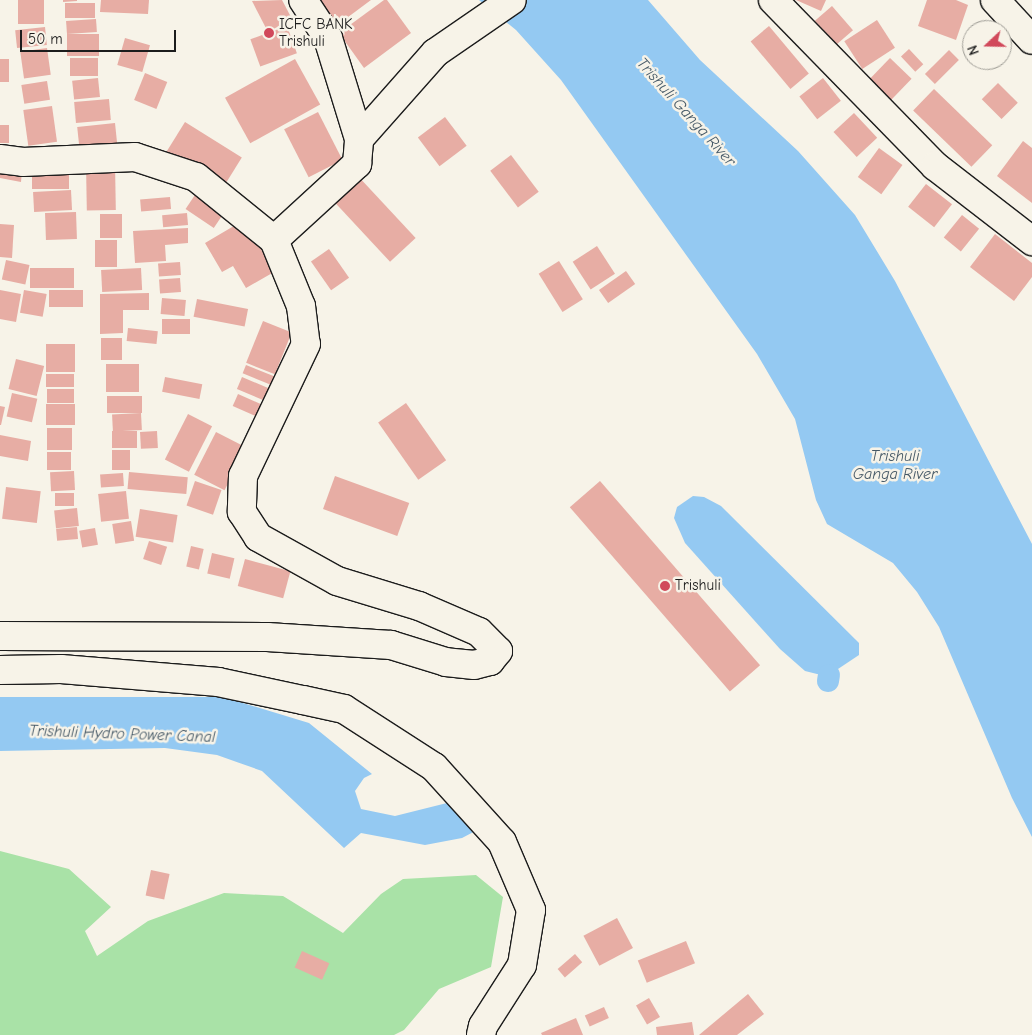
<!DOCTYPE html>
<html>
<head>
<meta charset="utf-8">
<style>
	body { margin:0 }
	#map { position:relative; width:1032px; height:1035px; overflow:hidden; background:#f7f3e8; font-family:"Comic Neue",sans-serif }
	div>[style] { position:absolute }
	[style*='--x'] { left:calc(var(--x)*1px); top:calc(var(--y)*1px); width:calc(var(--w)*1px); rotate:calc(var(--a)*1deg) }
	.green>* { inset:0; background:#a9e2a7 }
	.water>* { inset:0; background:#94c9f2 }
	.canal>* { height:22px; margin:-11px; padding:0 11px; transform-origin:11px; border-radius:11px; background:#94c9f2 }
	.building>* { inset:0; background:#e7ada4; transform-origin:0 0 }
	.roads { filter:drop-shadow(1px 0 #1c1c1c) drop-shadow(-1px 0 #1c1c1c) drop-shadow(0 1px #1c1c1c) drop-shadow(0 -1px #1c1c1c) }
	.minor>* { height:28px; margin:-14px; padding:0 14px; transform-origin:14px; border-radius:14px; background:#f7f3e8 }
	.major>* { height:28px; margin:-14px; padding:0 14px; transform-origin:14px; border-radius:14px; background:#f7f3e8 }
	.dots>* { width:14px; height:14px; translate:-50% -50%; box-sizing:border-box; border:2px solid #f7f3e8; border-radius:50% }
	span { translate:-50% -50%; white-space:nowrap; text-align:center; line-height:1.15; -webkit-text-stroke:5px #f7f3e8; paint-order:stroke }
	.poi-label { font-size:15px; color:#1c1c1c }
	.left { translate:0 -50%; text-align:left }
	.water-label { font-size:16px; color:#465967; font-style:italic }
	.north { position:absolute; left:962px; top:20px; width:50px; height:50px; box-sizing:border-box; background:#f7f3e8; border:1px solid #9f9d96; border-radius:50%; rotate:249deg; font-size:14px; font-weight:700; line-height:20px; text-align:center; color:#1c1c1c }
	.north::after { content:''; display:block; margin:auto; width:18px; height:22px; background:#d1495b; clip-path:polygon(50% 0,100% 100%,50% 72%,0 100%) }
	.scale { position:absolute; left:20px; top:30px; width:156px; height:22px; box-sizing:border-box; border:2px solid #1c1c1c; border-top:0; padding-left:6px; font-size:15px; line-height:18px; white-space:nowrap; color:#1c1c1c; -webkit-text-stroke:4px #f7f3e8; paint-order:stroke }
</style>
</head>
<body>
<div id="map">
	<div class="green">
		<i style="clip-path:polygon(0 851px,69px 869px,111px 907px,85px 931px,97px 956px,148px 921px,224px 893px,283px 896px,343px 933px,381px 894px,403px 879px,476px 875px,503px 897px,491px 967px,439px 989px,404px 1030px,394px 1035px,0 1035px)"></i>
	</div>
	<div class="water">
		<i style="clip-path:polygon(479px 0,648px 0,700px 60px,798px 151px,855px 215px,895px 281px,1032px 544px,1032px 837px,1012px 798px,939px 627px,917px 592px,893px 563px,827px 524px,816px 500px,795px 419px,757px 354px,561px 80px,516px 30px)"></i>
		<i style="clip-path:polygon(693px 496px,704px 497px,721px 506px,859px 643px,859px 655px,829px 675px,817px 674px,805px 671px,780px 649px,685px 543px,674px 518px,677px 507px)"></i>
		<i style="clip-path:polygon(0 697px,223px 697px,309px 723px,372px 774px,364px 778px,355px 791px,361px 809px,395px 816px,459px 800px,483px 827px,462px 838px,425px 845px,361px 833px,344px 848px,262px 771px,217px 755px,165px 748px,0 751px)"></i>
	</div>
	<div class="canal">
		<i style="--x:828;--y:681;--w:6;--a:-81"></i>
	</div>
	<div class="building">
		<i style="left:18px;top:0;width:26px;height:24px"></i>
		<i style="clip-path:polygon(63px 0,77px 0,77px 1px,63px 2px)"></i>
		<i style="clip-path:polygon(101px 0,149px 0,148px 14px,100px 12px)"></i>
		<i style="clip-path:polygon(282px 0,292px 19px,268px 32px,252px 1px)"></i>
		<i style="clip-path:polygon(317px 0,371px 0,336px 26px)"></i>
		<i style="clip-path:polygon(384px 0,387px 0,411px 33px,364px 68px,339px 33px)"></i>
		<i style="clip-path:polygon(796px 0,826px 0,821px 11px)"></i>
		<i style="clip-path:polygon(927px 0,956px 0,968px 5px,956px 40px,918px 26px)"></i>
		<i style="left:65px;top:3px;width:30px;height:15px"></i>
		<i style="left:832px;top:6px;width:32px;height:23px;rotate:49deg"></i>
		<i style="left:96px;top:19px;width:13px;height:30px;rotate:86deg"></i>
		<i style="left:877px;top:20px;width:33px;height:39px;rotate:57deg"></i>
		<i style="left:287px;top:26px;width:29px;height:39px;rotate:70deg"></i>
		<i style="left:769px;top:26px;width:62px;height:24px;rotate:50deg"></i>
		<i style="left:45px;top:27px;width:18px;height:30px;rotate:84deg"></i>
		<i style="left:67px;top:34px;width:32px;height:22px"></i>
		<i style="left:125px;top:38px;width:26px;height:28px;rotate:16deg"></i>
		<i style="left:47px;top:48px;width:27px;height:27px;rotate:82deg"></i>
		<i style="left:909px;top:49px;width:21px;height:11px;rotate:47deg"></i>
		<i style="left:949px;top:50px;width:14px;height:34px;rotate:45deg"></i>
		<i style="left:70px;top:58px;width:28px;height:18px"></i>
		<i style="left:890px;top:58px;width:30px;height:34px;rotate:44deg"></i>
		<i style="left:0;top:59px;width:9px;height:23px"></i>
		<i style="left:295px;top:59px;width:52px;height:80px;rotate:61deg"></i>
		<i style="left:145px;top:73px;width:24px;height:29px;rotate:22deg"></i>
		<i style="left:98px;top:78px;width:19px;height:26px;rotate:84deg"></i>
		<i style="left:823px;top:78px;width:29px;height:30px;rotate:52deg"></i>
		<i style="left:47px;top:81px;width:19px;height:26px;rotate:81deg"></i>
		<i style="left:998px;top:83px;width:28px;height:23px;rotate:45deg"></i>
		<i style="left:934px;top:89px;width:81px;height:30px;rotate:44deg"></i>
		<i style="left:109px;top:99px;width:21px;height:35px;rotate:85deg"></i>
		<i style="left:52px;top:106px;width:36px;height:29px;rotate:82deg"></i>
		<i style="left:318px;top:112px;width:54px;height:38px;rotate:63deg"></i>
		<i style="left:854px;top:113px;width:34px;height:28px;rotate:47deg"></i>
		<i style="left:445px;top:117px;width:36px;height:34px;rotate:53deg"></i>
		<i style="left:185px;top:122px;width:67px;height:37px;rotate:32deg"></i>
		<i style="left:115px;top:123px;width:20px;height:38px;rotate:84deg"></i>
		<i style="left:0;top:125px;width:9px;height:18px"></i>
		<i style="clip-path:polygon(1023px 141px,1032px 148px,1032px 203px,997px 176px)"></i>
		<i style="left:879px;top:148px;width:29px;height:36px;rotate:36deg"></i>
		<i style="left:511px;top:155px;width:46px;height:26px;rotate:53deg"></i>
		<i style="left:115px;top:163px;width:47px;height:29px;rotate:89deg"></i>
		<i style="left:69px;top:166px;width:23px;height:37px;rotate:90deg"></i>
		<i style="clip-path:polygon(0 168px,22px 171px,21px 182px,0 178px)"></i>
		<i style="left:357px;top:175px;width:86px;height:35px;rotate:47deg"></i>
		<i style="left:926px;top:184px;width:33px;height:29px;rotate:38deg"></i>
		<i style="left:199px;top:189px;width:34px;height:24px;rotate:34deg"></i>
		<i style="left:71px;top:190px;width:20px;height:38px;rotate:87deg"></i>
		<i style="left:170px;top:197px;width:12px;height:30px;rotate:85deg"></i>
		<i style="left:76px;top:212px;width:27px;height:31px;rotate:88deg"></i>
		<i style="left:187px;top:213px;width:12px;height:25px;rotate:85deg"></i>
		<i style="left:100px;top:214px;width:22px;height:24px"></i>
		<i style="left:962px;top:215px;width:22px;height:29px;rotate:39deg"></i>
		<i style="clip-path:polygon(244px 220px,274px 272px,246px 288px,233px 266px,222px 272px,205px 243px)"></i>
		<i style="clip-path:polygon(0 224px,14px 225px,12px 258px,0 257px)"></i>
		<i style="clip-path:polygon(188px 228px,188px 243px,165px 245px,166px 261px,135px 263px,133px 231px)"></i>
		<i style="clip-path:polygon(995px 234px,1032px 263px,1032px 277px,1014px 301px,970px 267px)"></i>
		<i style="left:95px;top:240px;width:22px;height:27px"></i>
		<i style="left:597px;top:246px;width:33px;height:29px;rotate:57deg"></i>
		<i style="left:329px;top:249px;width:35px;height:22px;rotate:55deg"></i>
		<i style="left:6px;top:260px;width:24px;height:20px;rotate:12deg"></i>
		<i style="left:559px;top:261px;width:45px;height:24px;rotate:58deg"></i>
		<i style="left:180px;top:262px;width:13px;height:22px;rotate:86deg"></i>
		<i style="left:30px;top:268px;width:44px;height:20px"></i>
		<i style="left:141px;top:268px;width:22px;height:40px;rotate:87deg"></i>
		<i style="left:626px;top:271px;width:16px;height:33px;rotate:55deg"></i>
		<i style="left:180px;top:278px;width:14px;height:21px;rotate:86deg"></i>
		<i style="clip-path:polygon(0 290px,21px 294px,16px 322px,0 319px)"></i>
		<i style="left:24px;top:290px;width:23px;height:23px;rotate:10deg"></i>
		<i style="left:49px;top:290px;width:34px;height:17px"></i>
		<i style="clip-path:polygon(149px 293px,149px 310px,123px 310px,123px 333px,100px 334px,100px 294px)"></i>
		<i style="left:162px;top:298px;width:24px;height:16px;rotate:5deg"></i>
		<i style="left:197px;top:299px;width:52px;height:18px;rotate:11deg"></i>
		<i style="left:190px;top:319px;width:15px;height:28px;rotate:90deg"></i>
		<i style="left:263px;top:321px;width:31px;height:45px;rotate:22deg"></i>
		<i style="left:128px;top:328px;width:30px;height:13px;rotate:6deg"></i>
		<i style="left:101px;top:338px;width:21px;height:22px"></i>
		<i style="left:46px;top:344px;width:29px;height:28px"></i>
		<i style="left:16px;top:359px;width:29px;height:31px;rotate:14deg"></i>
		<i style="left:106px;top:364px;width:33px;height:28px"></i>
		<i style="left:246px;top:365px;width:35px;height:9px;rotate:22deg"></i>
		<i style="left:74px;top:374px;width:13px;height:28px;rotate:90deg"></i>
		<i style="left:165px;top:377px;width:38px;height:15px;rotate:11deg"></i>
		<i style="left:242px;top:377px;width:36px;height:13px;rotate:23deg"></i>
		<i style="left:74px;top:389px;width:14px;height:27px;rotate:90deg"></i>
		<i style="left:12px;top:393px;width:26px;height:24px;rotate:13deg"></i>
		<i style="left:238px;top:394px;width:35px;height:13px;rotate:24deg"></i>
		<i style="left:107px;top:396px;width:35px;height:17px"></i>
		<i style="left:406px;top:403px;width:70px;height:34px;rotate:55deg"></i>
		<i style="left:75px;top:404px;width:21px;height:29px;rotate:90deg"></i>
		<i style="clip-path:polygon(0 406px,5px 407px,1px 425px,0 425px)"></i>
		<i style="left:141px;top:413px;width:17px;height:29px;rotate:87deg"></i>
		<i style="left:188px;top:414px;width:27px;height:51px;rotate:27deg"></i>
		<i style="left:47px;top:428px;width:25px;height:22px"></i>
		<i style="left:112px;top:431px;width:25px;height:17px"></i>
		<i style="left:157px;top:431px;width:17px;height:17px;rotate:87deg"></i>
		<i style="left:216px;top:432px;width:34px;height:48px;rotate:27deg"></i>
		<i style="clip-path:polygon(0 435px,31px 441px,28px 461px,0 456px)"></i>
		<i style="left:112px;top:450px;width:18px;height:20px"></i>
		<i style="left:47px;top:452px;width:24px;height:18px"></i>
		<i style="left:74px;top:471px;width:19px;height:24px;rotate:87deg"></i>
		<i style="left:129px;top:472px;width:59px;height:17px;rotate:5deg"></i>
		<i style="left:123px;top:473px;width:13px;height:23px;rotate:86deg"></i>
		<i style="left:335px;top:476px;width:79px;height:35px;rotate:20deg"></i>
		<i style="left:195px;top:481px;width:28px;height:26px;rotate:19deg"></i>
		<i style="left:600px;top:481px;width:244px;height:40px;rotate:49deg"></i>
		<i style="left:6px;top:487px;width:35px;height:32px;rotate:7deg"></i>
		<i style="left:126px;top:491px;width:28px;height:28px;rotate:84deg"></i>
		<i style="left:55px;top:493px;width:19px;height:13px"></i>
		<i style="left:77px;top:508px;width:18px;height:23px;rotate:84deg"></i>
		<i style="left:140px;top:509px;width:38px;height:28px;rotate:9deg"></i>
		<i style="left:131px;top:521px;width:20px;height:19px;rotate:81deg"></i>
		<i style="left:77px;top:527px;width:12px;height:21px;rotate:85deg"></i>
		<i style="left:95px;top:528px;width:17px;height:16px;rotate:80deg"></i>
		<i style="left:149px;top:541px;width:19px;height:19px;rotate:18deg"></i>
		<i style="left:191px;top:546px;width:13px;height:21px;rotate:13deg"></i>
		<i style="left:212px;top:553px;width:23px;height:21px;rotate:13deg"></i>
		<i style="left:245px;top:559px;width:47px;height:28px;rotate:15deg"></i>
		<i style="left:151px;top:870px;width:19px;height:26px;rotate:12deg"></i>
		<i style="left:617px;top:918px;width:34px;height:38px;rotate:62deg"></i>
		<i style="left:686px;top:941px;width:24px;height:52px;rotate:68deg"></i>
		<i style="left:302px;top:951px;width:30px;height:18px;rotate:24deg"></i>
		<i style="left:575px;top:954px;width:11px;height:23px;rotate:49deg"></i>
		<i style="clip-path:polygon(748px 994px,764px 1014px,737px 1035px,699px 1035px)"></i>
		<i style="left:649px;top:998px;width:22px;height:15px;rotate:60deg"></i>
		<i style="left:604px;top:1007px;width:12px;height:21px;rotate:66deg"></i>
		<i style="clip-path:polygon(576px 1018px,583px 1035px,542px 1035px,541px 1033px)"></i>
		<i style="clip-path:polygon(692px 1022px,694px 1035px,657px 1035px,656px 1027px)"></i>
	</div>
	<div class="roads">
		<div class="minor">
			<i style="--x:773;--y:0;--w:232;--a:45.7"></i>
			<i style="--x:935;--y:166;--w:123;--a:37.7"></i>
			<i style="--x:359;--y:139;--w:115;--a:-48.5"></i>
			<i style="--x:435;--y:53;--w:93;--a:-34.5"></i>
			<i style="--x:0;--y:159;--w:23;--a:7"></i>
			<i style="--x:23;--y:162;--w:112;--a:-2.6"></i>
			<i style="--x:135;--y:157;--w:64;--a:18.2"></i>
			<i style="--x:196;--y:177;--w:100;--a:38.9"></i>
			<i style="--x:274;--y:240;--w:71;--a:67.8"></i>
			<i style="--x:301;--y:306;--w:38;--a:83"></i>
			<i style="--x:306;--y:344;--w:146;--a:115.5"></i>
			<i style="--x:243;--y:476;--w:36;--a:92"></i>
			<i style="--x:242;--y:512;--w:30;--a:57"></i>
			<i style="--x:258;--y:537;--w:90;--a:29.1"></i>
			<i style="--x:337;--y:581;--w:86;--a:17"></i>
			<i style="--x:419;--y:606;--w:65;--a:23.4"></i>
			<i style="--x:479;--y:632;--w:27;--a:45"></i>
			<i style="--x:498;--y:651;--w:13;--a:129"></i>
			<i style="--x:490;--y:661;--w:16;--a:166"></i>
			<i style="--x:474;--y:665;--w:28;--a:-174"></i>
			<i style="--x:446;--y:662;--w:58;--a:-162.8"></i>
			<i style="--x:391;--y:645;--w:124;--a:-176.3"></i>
			<i style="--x:267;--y:637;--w:267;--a:-179.8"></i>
			<i style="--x:274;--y:240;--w:113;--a:-42.5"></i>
			<i style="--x:357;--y:164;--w:25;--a:-85"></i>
			<i style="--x:359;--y:139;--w:106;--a:-107.1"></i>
			<i style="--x:328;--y:38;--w:45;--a:-123.3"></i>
			<i style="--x:0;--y:670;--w:61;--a:-0.9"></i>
			<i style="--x:61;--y:669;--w:158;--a:4.7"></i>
			<i style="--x:218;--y:682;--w:87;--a:12"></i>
			<i style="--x:303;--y:700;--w:42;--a:12.4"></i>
			<i style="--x:344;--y:709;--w:107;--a:32.8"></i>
			<i style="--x:434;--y:767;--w:101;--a:47.8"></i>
			<i style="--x:502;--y:842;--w:74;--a:66.9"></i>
			<i style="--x:531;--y:910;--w:56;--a:99.3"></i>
			<i style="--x:522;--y:965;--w:72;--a:122.6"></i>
			<i style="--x:483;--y:1026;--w:9;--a:103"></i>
		</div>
		<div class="major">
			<i style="--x:995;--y:0;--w:54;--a:47.2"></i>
		</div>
	</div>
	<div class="dots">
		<i style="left:269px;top:33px;background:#d1495b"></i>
		<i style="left:665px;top:586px;background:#d1495b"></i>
	</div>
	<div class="poi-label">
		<span class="left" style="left:279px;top:33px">ICFC BANK<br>Trishuli</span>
		<span class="left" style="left:675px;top:586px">Trishuli</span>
	</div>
	<div class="water-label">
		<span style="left:686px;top:112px;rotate:48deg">Trishuli Ganga River</span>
		<span style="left:895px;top:465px">Trishuli<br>Ganga River</span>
		<span style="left:122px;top:734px;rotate:2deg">Trishuli Hydro Power Canal</span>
	</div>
	<div class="north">N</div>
	<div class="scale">50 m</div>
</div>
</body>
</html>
